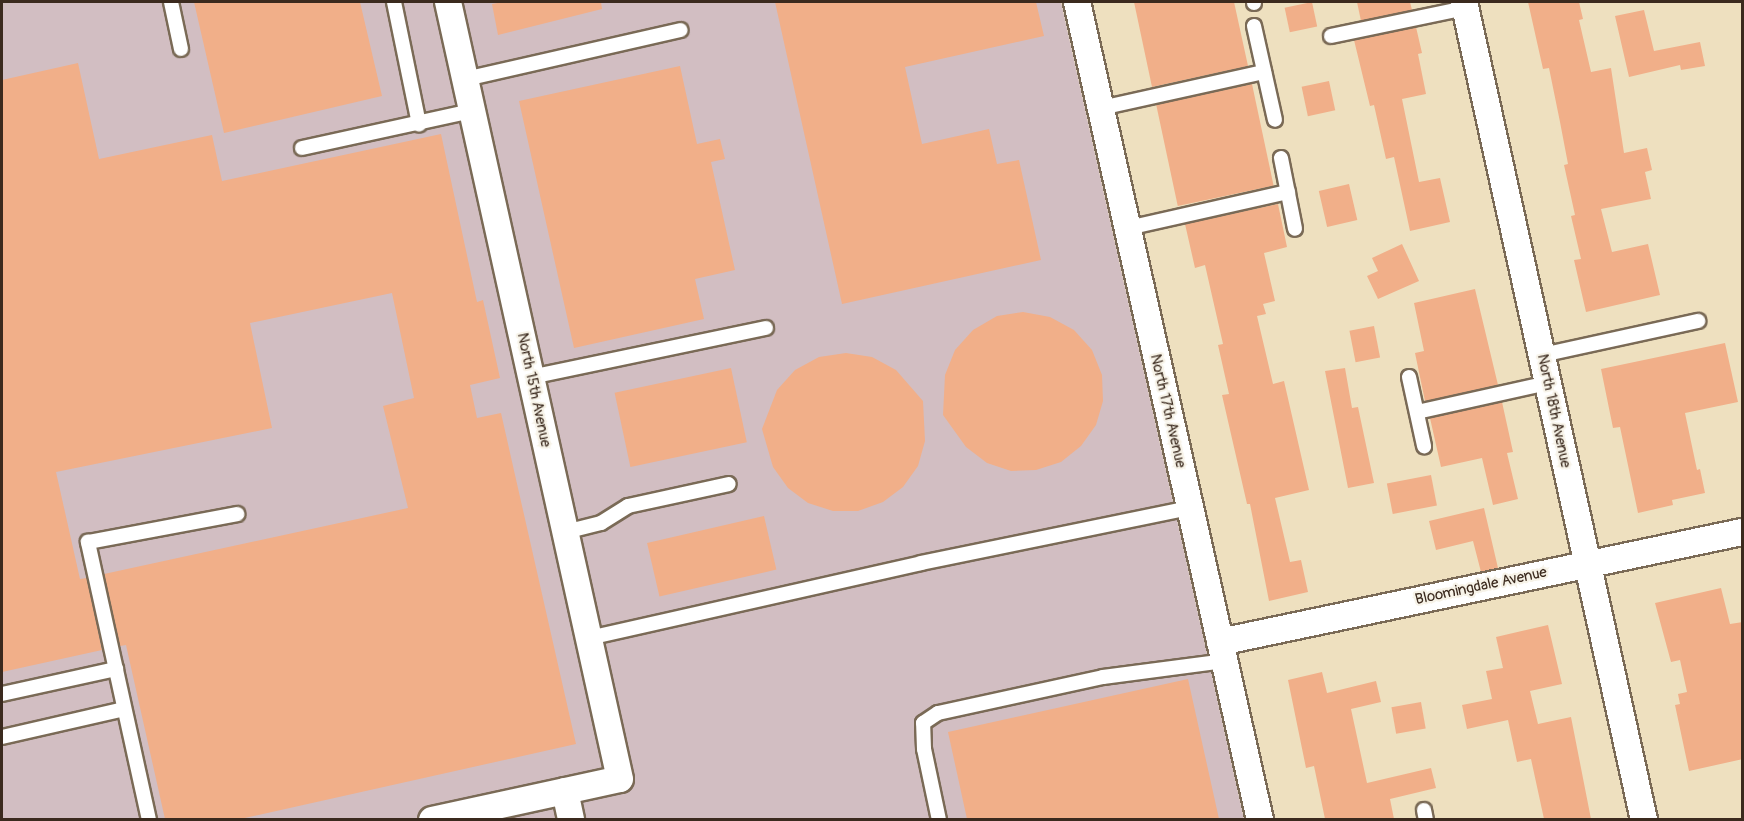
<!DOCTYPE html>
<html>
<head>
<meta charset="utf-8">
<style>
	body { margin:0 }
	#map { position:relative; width:1744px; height:821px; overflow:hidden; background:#eee0bf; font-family:Pangolin,sans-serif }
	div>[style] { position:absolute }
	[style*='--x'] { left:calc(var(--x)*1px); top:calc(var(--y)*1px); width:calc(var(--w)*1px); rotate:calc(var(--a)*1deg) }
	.industrial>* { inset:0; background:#d2bec2 }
	.building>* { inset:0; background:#f1af89; transform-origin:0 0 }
	.roads { filter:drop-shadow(2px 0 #7a6a56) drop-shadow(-2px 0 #7a6a56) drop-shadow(0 2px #7a6a56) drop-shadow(0 -2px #7a6a56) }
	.lane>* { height:14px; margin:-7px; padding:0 7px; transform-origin:7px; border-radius:7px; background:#fff }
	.street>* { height:26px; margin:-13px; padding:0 13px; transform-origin:13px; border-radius:13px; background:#fff }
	span { translate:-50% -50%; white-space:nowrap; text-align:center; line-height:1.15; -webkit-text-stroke:4.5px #f7f3e8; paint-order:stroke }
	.street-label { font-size:15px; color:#3b2a1e }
	.frame { position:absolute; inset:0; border:3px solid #3b2a1e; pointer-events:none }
</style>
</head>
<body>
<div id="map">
	<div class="industrial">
		<i style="clip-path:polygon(2px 2px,1061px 2px,1244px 819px,2px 820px)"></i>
	</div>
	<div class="building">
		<i style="clip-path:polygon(194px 2px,360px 2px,382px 96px,224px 133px)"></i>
		<i style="clip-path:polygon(503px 2px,601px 2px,602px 9px,498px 35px,492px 4px)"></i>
		<i style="clip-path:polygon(775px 2px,1036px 2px,1044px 36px,905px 67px,922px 144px,989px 129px,997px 164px,1019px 160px,1041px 260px,842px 304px)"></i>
		<i style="clip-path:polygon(1134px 2px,1234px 2px,1248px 66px,1152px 87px)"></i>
		<i style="left:1312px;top:2px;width:25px;height:28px;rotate:78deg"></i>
		<i style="clip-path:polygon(1357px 2px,1410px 2px,1412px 10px,1361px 21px)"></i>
		<i style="clip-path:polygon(1528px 2px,1579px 2px,1583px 19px,1579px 20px,1591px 72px,1611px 68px,1624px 153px,1647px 148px,1652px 170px,1645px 172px,1651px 199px,1601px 209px,1612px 252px,1648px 244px,1660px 295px,1586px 312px,1574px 260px,1581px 259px,1571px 216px,1575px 215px,1564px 165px,1568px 164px,1560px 122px,1549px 68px,1543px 69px)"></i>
		<i style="clip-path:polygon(1644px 10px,1654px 51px,1700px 42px,1705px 66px,1681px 70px,1680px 65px,1629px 77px,1615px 16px)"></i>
		<i style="clip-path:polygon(1416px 27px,1422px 53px,1418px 54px,1426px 94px,1402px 99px,1419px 182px,1440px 178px,1450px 222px,1410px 231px,1394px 157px,1386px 159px,1374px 105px,1370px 106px,1354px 40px)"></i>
		<i style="clip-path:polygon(78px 63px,99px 159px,212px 135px,222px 181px,441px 134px,477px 302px,483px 300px,500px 378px,470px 385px,477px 418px,501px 413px,576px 744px,240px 819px,165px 819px,126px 645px,120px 646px,104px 574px,408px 508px,383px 406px,414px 398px,392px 293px,250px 323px,272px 428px,56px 472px,80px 579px,87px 578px,102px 650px,2px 672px,2px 80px)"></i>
		<i style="clip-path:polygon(680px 66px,697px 144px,720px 139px,725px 159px,711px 162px,735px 270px,695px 279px,704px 319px,574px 348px,519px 101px)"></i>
		<i style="left:1329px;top:81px;width:30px;height:28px;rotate:78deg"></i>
		<i style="left:1252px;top:84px;width:104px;height:98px;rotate:78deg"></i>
		<i style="left:1349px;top:184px;width:37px;height:31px;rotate:77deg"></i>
		<i style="clip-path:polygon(1278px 204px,1287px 247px,1264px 253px,1275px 301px,1263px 304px,1266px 314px,1257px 316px,1273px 384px,1284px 381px,1309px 490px,1275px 498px,1290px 562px,1301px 560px,1308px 592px,1269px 601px,1250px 504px,1247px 504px,1222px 395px,1229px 394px,1218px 345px,1223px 344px,1205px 265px,1195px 268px,1185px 224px)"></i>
		<i style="clip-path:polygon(1402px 244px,1419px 281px,1378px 299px,1367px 276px,1378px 271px,1372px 258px)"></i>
		<i style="clip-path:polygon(1475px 289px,1498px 385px,1425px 401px,1415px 353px,1424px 351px,1414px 303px)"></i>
		<i style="clip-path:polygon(1023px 312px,1050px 317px,1074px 330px,1092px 350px,1102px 375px,1103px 401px,1096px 425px,1081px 446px,1061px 462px,1036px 470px,1011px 471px,987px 463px,966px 447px,943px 415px,945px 375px,955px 350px,973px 330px,997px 316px)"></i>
		<i style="left:1374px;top:326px;width:32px;height:25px;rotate:79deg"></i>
		<i style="clip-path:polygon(1725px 343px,1738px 402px,1685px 413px,1697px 470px,1700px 469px,1705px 493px,1672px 500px,1673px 505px,1638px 513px,1620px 427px,1613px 428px,1601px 369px)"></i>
		<i style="clip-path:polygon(846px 353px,872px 357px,896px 370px,923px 401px,925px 441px,918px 466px,903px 487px,883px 502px,858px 511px,833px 511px,808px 503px,788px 488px,773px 467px,762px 429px,777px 390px,795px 370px,819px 357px)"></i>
		<i style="left:731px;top:368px;width:76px;height:119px;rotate:78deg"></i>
		<i style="clip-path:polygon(1345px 368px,1352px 408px,1358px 407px,1374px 483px,1348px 488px,1325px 371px)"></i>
		<i style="clip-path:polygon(1502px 402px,1513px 452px,1507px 453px,1518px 499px,1493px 505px,1482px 458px,1441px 467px,1430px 418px)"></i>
		<i style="left:1431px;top:475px;width:31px;height:45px;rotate:79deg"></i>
		<i style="clip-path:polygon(1484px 508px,1498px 568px,1481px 572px,1473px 541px,1436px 550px,1429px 521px)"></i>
		<i style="left:764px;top:516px;width:55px;height:120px;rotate:77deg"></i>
		<i style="clip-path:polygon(1721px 588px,1730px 624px,1743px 622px,1743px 759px,1689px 771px,1675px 705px,1680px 704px,1678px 694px,1687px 692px,1680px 660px,1671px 662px,1655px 603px)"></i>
		<i style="clip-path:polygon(1548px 625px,1562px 684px,1530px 691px,1538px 724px,1571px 717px,1591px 819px,1544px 819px,1531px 759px,1517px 762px,1508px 720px,1467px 729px,1462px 705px,1492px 699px,1486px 671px,1503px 668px,1496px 637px)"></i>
		<i style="clip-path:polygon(1322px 672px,1327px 693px,1376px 681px,1381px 702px,1351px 709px,1367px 783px,1431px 768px,1436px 788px,1390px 799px,1394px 819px,1325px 819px,1314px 766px,1306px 768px,1288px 680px)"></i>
		<i style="clip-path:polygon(1188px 679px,1219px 819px,967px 819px,948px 732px)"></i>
		<i style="left:1421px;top:702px;width:27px;height:30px;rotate:80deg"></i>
	</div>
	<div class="roads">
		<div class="lane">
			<i style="--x:171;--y:2;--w:48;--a:78"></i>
			<i style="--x:394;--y:2;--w:125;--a:78.4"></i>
			<i style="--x:1254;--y:2;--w:1;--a:90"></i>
			<i style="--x:1254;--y:26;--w:96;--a:77.4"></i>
			<i style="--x:1331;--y:36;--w:137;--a:-11.8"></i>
			<i style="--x:465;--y:79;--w:221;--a:-12.8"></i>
			<i style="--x:1101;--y:108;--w:167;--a:-12.5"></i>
			<i style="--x:302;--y:148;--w:174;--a:-12.3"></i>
			<i style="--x:1281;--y:158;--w:72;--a:78.8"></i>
			<i style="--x:1128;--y:228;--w:164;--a:-12.7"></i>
			<i style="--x:1542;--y:355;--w:160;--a:-12.3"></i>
			<i style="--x:531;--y:377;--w:240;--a:-11.8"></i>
			<i style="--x:1409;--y:377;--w:71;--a:77.7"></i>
			<i style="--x:1417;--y:412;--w:134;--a:-12.5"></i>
			<i style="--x:565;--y:532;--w:37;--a:-14"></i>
			<i style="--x:601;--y:523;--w:32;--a:-32"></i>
			<i style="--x:628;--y:506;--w:103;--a:-12.3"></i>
			<i style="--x:589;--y:638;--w:340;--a:-12.7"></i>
			<i style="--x:921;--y:563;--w:275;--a:-11.6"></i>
			<i style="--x:2;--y:694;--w:117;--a:-12.4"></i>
			<i style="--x:2;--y:737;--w:125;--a:-12.9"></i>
			<i style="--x:1424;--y:810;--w:10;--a:79"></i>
			<i style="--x:149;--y:820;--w:285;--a:-102.4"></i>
			<i style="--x:88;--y:542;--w:152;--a:-10.6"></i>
			<i style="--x:939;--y:820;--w:73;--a:-101.9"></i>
			<i style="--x:924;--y:749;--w:26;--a:-92"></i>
			<i style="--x:923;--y:723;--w:18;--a:-34"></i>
			<i style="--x:938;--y:713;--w:169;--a:-12.3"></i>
			<i style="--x:1103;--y:677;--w:122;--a:-7.5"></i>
		</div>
		<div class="street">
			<i style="--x:1077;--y:2;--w:838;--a:77.39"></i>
			<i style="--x:1464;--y:2;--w:838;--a:77.59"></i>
			<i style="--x:1220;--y:642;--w:533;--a:-11.9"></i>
			<i style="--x:565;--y:791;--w:30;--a:78"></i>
			<i style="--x:432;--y:820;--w:192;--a:-12.3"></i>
			<i style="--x:620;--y:779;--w:796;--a:-102.48"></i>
		</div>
	</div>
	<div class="street-label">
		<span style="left:534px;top:390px;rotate:78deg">North 15th Avenue</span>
		<span style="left:1168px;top:411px;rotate:77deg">North 17th Avenue</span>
		<span style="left:1554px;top:411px;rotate:78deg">North 18th Avenue</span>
		<span style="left:1481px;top:586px;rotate:-12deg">Bloomingdale Avenue</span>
	</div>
	<div class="frame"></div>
</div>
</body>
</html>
